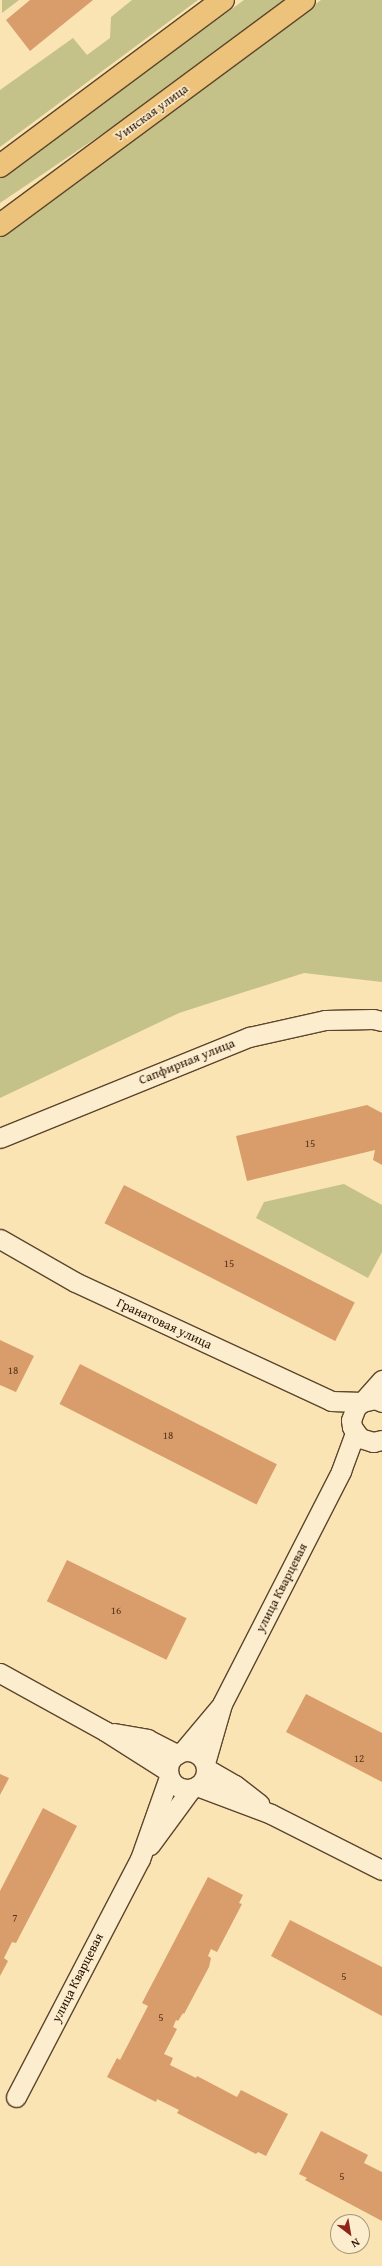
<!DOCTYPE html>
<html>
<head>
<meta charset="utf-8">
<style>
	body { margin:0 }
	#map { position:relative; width:382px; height:2266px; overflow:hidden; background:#fae4b3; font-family:"Gentium Book Plus",serif }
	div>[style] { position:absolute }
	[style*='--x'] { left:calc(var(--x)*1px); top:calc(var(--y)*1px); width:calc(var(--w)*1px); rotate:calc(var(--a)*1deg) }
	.green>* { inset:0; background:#c4c288 }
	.building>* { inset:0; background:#d99c6b; transform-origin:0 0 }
	.roads { filter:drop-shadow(1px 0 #5c462d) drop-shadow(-1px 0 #5c462d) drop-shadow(0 1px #5c462d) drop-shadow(0 -1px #5c462d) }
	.street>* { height:19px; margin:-9.5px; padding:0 9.5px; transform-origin:9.5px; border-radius:9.5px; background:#fcedce }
	.street>.ring { margin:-9.5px; padding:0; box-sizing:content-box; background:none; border:19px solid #fcedce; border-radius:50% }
	.primary>* { height:22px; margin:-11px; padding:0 11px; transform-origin:11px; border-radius:11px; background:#edc27a }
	span { translate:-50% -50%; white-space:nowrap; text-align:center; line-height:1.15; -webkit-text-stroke:3px #fcedce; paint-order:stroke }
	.number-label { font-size:11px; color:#54341b }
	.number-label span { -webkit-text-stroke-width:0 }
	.street-label { font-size:13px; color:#271100 }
	.north { position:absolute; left:330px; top:2214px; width:40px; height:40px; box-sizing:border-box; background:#fcedce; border:1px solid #a7957c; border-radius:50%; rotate:149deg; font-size:11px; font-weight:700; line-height:16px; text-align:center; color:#271100 }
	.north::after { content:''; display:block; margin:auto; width:14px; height:18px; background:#8f2418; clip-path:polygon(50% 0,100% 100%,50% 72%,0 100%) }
</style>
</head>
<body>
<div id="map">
	<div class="green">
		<i style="clip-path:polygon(2px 0,19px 0,2px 13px)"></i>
		<i style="clip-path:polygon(132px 0,198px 0,0 147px,0 90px,73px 38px,87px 55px,110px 38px,111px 17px)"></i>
		<i style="clip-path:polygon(244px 0,289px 0,139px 109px,0 203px,0 178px)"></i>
		<i style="clip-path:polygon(321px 0,382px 0,382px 982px,304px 973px,179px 1013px,0 1098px,0 236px)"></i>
		<i style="clip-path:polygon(344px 1184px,382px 1205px,382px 1252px,368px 1278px,256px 1218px,264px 1202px)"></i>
	</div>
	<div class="building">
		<i style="clip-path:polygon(30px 0,93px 0,30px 51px,6px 20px)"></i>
		<i style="clip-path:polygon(367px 1105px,382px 1113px,382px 1165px,373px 1160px,375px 1150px,247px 1181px,236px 1136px)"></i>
		<i style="left:124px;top:1185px;width:259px;height:43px;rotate:27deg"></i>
		<i style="clip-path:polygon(0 1340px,34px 1356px,16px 1392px,0 1385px)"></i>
		<i style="left:80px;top:1364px;width:221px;height:45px;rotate:27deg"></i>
		<i style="left:67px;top:1560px;width:133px;height:46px;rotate:26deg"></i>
		<i style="clip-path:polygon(306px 1694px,382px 1733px,382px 1782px,286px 1732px)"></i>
		<i style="clip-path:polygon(0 1774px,9px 1778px,0 1795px)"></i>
		<i style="clip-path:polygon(43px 1808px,77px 1826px,16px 1943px,12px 1942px,4px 1958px,8px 1961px,0 1976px,0 1891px)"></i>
		<i style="clip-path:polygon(208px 1877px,243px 1895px,239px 1903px,242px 1904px,217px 1952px,211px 1949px,208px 1956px,211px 1958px,209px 1967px,184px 2014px,183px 2013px,178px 2021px,176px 2020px,173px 2027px,177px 2029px,164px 2054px,173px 2058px,170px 2065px,196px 2078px,197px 2076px,237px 2097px,241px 2090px,288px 2114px,266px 2156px,258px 2152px,256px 2154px,177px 2113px,179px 2110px,157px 2099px,156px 2102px,107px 2077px,117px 2058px,120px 2060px,148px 2006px,142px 2003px)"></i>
		<i style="clip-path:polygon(290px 1920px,382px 1967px,382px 2016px,271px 1956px)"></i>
		<i style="clip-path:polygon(321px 2131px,368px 2155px,364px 2163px,382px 2172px,382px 2221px,305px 2180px,307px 2178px,299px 2174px)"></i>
	</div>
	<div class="roads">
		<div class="street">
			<i style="--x:0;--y:1138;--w:269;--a:-22.1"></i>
			<i style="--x:249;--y:1037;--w:78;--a:-12.6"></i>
			<i style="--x:325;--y:1020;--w:48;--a:-1.2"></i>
			<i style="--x:373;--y:1019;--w:9;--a:13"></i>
			<i style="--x:0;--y:1239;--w:86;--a:29.8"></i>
			<i style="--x:75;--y:1282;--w:282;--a:24.9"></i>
			<i style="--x:331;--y:1401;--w:31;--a:2"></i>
			<i style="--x:362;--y:1402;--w:30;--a:-48"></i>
			<i style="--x:382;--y:1402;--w:8;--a:-157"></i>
			<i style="--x:375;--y:1399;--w:13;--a:167"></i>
			<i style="--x:362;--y:1402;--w:8;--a:140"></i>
			<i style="--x:356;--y:1407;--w:14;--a:111"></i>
			<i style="--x:351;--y:1420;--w:7;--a:82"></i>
			<i style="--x:352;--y:1427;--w:14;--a:54"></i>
			<i style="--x:360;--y:1438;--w:14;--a:17"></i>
			<i style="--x:373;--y:1442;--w:9;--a:-13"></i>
			<i style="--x:0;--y:1673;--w:120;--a:28.9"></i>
			<i style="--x:105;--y:1731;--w:75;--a:32.4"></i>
			<i style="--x:114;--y:1733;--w:34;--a:10"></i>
			<i style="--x:147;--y:1739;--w:34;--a:27"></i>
			<i class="ring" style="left:168px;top:1751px;width:19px;height:19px"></i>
			<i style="--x:183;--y:1751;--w:57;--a:-49.9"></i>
			<i style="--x:205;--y:1763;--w:61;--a:-73.9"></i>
			<i style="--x:222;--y:1704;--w:262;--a:-62.9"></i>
			<i style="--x:341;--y:1471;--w:40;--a:-69.8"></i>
			<i style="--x:207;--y:1769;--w:32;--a:30"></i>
			<i style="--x:235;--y:1785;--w:31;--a:38"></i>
			<i style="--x:197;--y:1786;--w:79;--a:20.7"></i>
			<i style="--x:271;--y:1814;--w:124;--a:26.8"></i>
			<i style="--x:150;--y:1845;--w:69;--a:-53.8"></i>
			<i style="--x:16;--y:2097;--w:268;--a:-62.5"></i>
			<i style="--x:140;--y:1859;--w:87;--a:-70.5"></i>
		</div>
		<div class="primary">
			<i style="--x:0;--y:166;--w:278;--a:-36.7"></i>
			<i style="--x:0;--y:225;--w:378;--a:-36.5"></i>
		</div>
	</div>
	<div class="number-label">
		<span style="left:310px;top:1143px">15</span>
		<span style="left:229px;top:1263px">15</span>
		<span style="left:13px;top:1370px">18</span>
		<span style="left:168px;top:1435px">18</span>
		<span style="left:116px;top:1610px">16</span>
		<span style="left:359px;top:1758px">12</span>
		<span style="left:15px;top:1917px">7</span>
		<span style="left:344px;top:1976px">5</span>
		<span style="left:161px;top:2017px">5</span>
		<span style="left:342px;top:2176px">5</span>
	</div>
	<div class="street-label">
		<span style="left:152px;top:113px;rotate:-36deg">Уинская улица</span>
		<span style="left:187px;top:1062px;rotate:-22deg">Сапфирная улица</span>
		<span style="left:164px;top:1324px;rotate:25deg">Гранатовая улица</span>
		<span style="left:282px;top:1588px;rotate:-63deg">улица Кварцевая</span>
		<span style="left:78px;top:1978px;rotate:-63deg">улица Кварцевая</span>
	</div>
	<div class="north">N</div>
</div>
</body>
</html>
